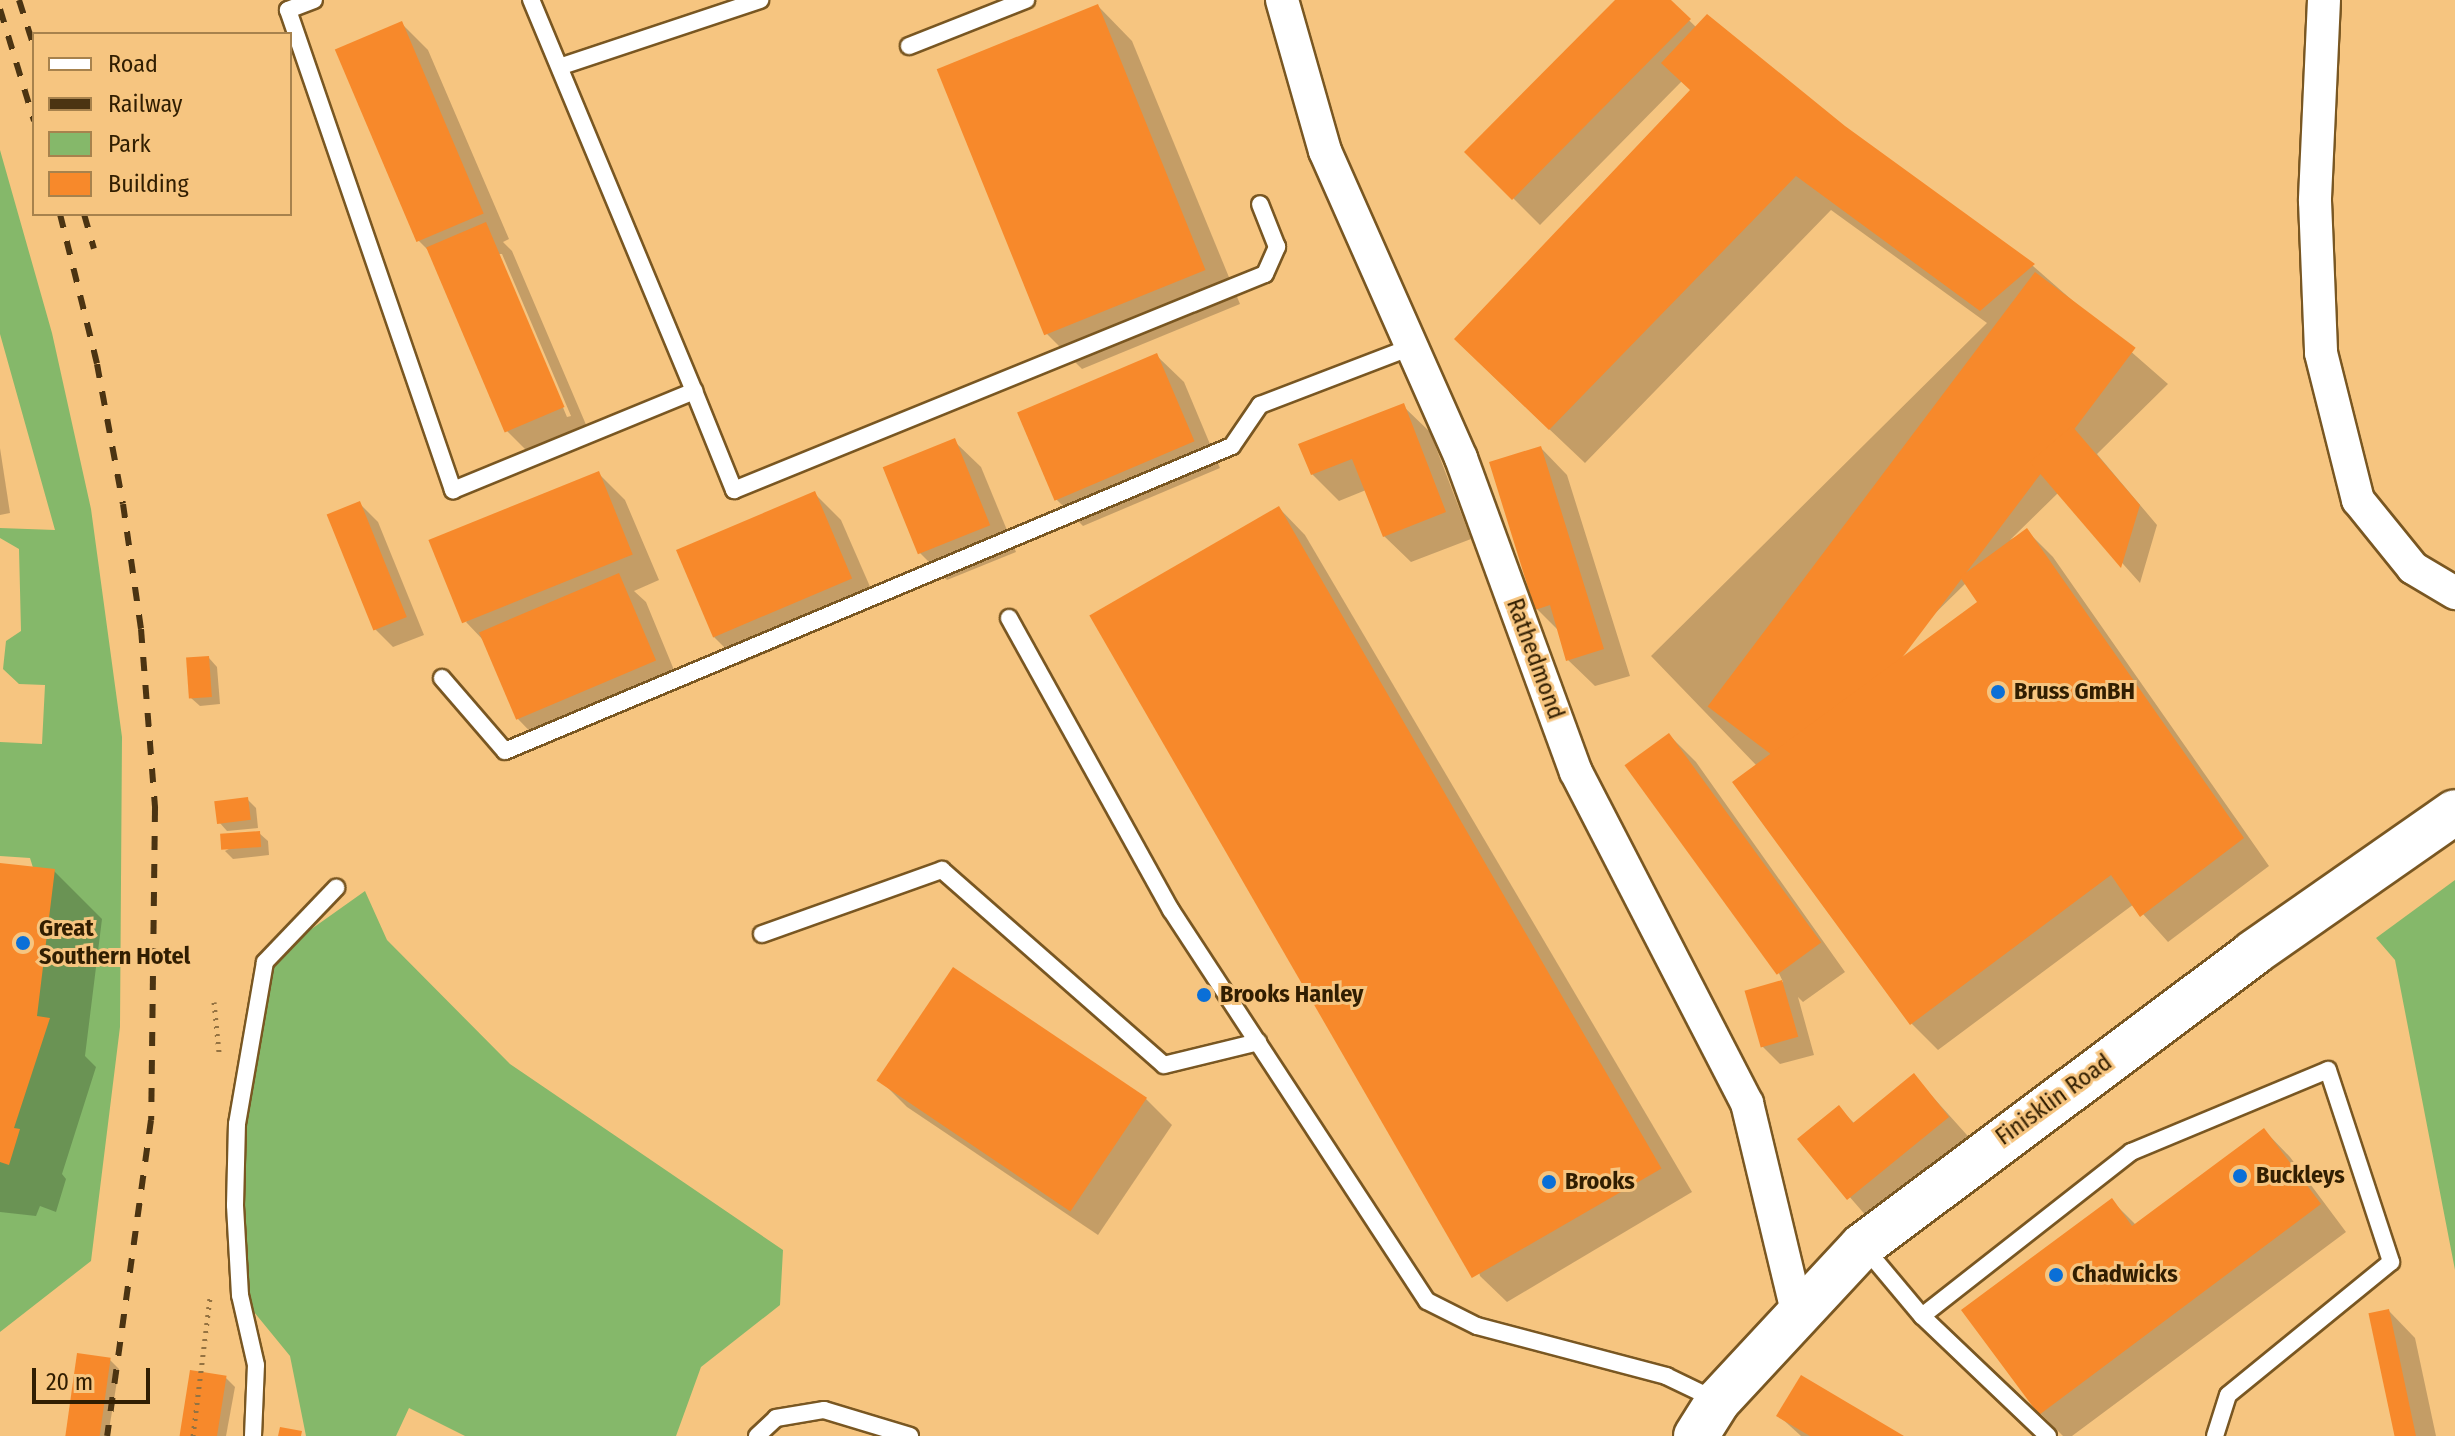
<!DOCTYPE html>
<html>
<head>
<meta charset="utf-8">
<style>
	body { margin:0 }
	#map { position:relative; width:2455px; height:1436px; overflow:hidden; background:#f6c580; font-family:"Fira Sans Condensed",sans-serif }
	div>[style] { position:absolute }
	[style*='--x'] { left:calc(var(--x)*1px); top:calc(var(--y)*1px); width:calc(var(--w)*1px); rotate:calc(var(--a)*1deg) }
	.green>* { inset:0; background:#85b86a }
	.shadow>* { inset:0; background:#0003 }
	.building>* { inset:0; background:#f7892b; transform-origin:0 0 }
	.path>* { height:5px; margin-top:-2.5px; transform-origin:0; background:repeating-linear-gradient(90deg,#947241 0 2px,transparent 0 8px) }
	.roads { filter:drop-shadow(2px 0 #795722) drop-shadow(-2px 0 #795722) drop-shadow(0 2px #795722) drop-shadow(0 -2px #795722) }
	.lane>* { height:16px; margin:-8px; padding:0 8px; transform-origin:8px; border-radius:8px; background:#fff }
	.street>* { height:32px; margin:-16px; padding:0 16px; transform-origin:16px; border-radius:16px; background:#fff }
	.secondary>* { height:44px; margin:-22px; padding:0 22px; transform-origin:22px; border-radius:22px; background:#fff }
	.rail>* { height:6px; margin-top:-3px; transform-origin:0; background:repeating-linear-gradient(90deg,#4b3412 0 14px,transparent 0 28px) }
	.dots>* { width:22px; height:22px; translate:-50% -50%; box-sizing:border-box; border:4px solid #f6c580; border-radius:50% }
	span { translate:-50% -50%; white-space:nowrap; text-align:center; line-height:1.15; -webkit-text-stroke:6px #f6c580; paint-order:stroke }
	.street-label { font-size:24px; color:#311e01 }
	.poi-label { font-size:24px; color:#311e01; font-weight:700 }
	.left { translate:0 -50%; text-align:left }
	.legend { position:absolute; left:32px; top:32px; width:260px; height:184px; box-sizing:border-box; background:#f6c580; border:2px solid #a7824d; margin:0; padding:10px 14px; list-style:none; font-size:24px; color:#311e01 }
	.legend li { display:flex; align-items:center; gap:16px; height:40px }
	.legend b { width:40px; border:2px solid #a7824d }
	.scale { position:absolute; left:32px; top:1368px; width:118px; height:36px; box-sizing:border-box; border:4px solid #311e01; border-top:0; padding-left:10px; font-size:24px; line-height:28px; white-space:nowrap; color:#311e01; -webkit-text-stroke:6px #f6c580; paint-order:stroke }
</style>
</head>
<body>
<div id="map">
	<div class="green">
		<i style="clip-path:polygon(0 150px,52px 333px,91px 509px,122px 737px,120px 1027px,91px 1261px,0 1332px,0 1156px,27px 1024px,43px 900px,30px 858px,0 856px,0 742px,42px 744px,45px 685px,19px 684px,3px 669px,6px 641px,21px 631px,19px 549px,0 538px,0 528px,55px 530px,0 334px)"></i>
		<i style="clip-path:polygon(2455px 880px,2455px 1270px,2395px 960px,2376px 938px)"></i>
		<i style="clip-path:polygon(365px 891px,387px 940px,510px 1064px,783px 1250px,780px 1305px,701px 1367px,676px 1436px,465px 1436px,409px 1408px,396px 1436px,306px 1436px,290px 1356px,240px 1295px,237px 1124px,265px 962px)"></i>
	</div>
	<div class="shadow">
		<i style="clip-path:polygon(evenodd,1618px 0,1668px 0,1697px 28px,2033px 266px,2168px 384px,2097px 454px,2157px 525px,2140px 583px,2059px 492px,2010px 540px,2027px 531px,2053px 557px,2269px 866px,2168px 942px,2134px 904px,1938px 1050px,1912px 1024px,1735px 782px,1757px 766px,1651px 656px,1987px 323px,1831px 210px,1585px 463px,1491px 374px,1692px 91px,1682px 81px,1540px 225px,1467px 152px,1618px 0,1966px 583px,1980px 602px,1863px 688px,1861px 686px,1966px 583px)"></i>
		<i style="clip-path:polygon(1098px 6px,1132px 41px,1240px 304px,1082px 369px,1047px 334px)"></i>
		<i style="clip-path:polygon(evenodd,401px 23px,428px 50px,509px 239px,503px 242px,512px 251px,590px 434px,534px 458px,507px 431px,430px 252px,418px 240px,401px 23px,498px 254px,502px 254px,571px 416px,567px 417px,498px 254px)"></i>
		<i style="clip-path:polygon(1157px 356px,1184px 382px,1220px 468px,1083px 526px,1056px 499px,1020px 414px)"></i>
		<i style="clip-path:polygon(1403px 406px,1430px 432px,1471px 539px,1411px 562px,1384px 536px,1366px 490px,1339px 501px,1312px 474px)"></i>
		<i style="clip-path:polygon(954px 441px,981px 467px,1016px 552px,947px 580px,920px 553px)"></i>
		<i style="clip-path:polygon(0 448px,10px 513px,0 515px)"></i>
		<i style="clip-path:polygon(1541px 448px,1567px 475px,1630px 676px,1595px 686px,1568px 660px,1560px 632px,1537px 609px)"></i>
		<i style="clip-path:polygon(598px 473px,625px 500px,659px 580px,634px 591px,646px 602px,681px 687px,544px 746px,518px 719px,485px 642px,466px 622px)"></i>
		<i style="clip-path:polygon(815px 494px,841px 520px,878px 605px,741px 664px,714px 637px)"></i>
		<i style="clip-path:polygon(360px 504px,378px 522px,424px 635px,393px 647px,375px 629px,329px 516px)"></i>
		<i style="clip-path:polygon(1279px 508px,1305px 535px,1692px 1192px,1507px 1302px,1480px 1276px)"></i>
		<i style="clip-path:polygon(209px 658px,217px 667px,220px 704px,200px 706px,191px 698px)"></i>
		<i style="clip-path:polygon(1669px 735px,1696px 762px,1845px 972px,1803px 1002px,1798px 997px,1814px 1055px,1780px 1064px,1762px 1046px,1747px 992px,1783px 982px)"></i>
		<i style="clip-path:polygon(248px 800px,256px 808px,258px 828px,227px 831px,219px 822px)"></i>
		<i style="clip-path:polygon(259px 833px,268px 841px,269px 855px,233px 859px,225px 851px)"></i>
		<i style="clip-path:polygon(0 865px,54px 871px,102px 919px,85px 1056px,96px 1067px,62px 1174px,66px 1179px,56px 1212px,40px 1206px,36px 1216px,0 1212px)"></i>
		<i style="clip-path:polygon(1914px 1076px,1975px 1144px,1875px 1226px,1800px 1140px,1839px 1108px,1855px 1124px)"></i>
		<i style="clip-path:polygon(880px 1080px,1146px 1099px,1172px 1125px,1098px 1235px,907px 1107px)"></i>
		<i style="clip-path:polygon(2264px 1130px,2290px 1157px,2346px 1232px,2072px 1436px,2063px 1436px,2040px 1413px,2112px 1201px,2136px 1225px)"></i>
		<i style="clip-path:polygon(2389px 1311px,2415px 1338px,2436px 1436px,2396px 1436px)"></i>
		<i style="clip-path:polygon(110px 1360px,119px 1369px,108px 1436px,66px 1436px)"></i>
		<i style="clip-path:polygon(226px 1378px,235px 1387px,226px 1436px,181px 1436px)"></i>
		<i style="clip-path:polygon(1779px 1416px,1900px 1436px,1801px 1436px)"></i>
	</div>
	<div class="building">
		<i style="clip-path:polygon(1615px 0,1671px 0,1691px 19px,1512px 200px,1464px 152px)"></i>
		<i style="left:1098px;top:4px;width:287px;height:174px;rotate:68deg"></i>
		<i style="clip-path:polygon(1707px 14px,1845px 126px,2035px 264px,1980px 311px,1796px 176px,1549px 430px,1454px 339px,1690px 90px,1661px 63px)"></i>
		<i style="left:402px;top:21px;width:209px;height:73px;rotate:67deg"></i>
		<i style="left:486px;top:222px;width:201px;height:65px;rotate:67deg"></i>
		<i style="left:2035px;top:272px;width:126px;height:544px;rotate:37deg"></i>
		<i style="left:1157px;top:353px;width:96px;height:152px;rotate:67deg"></i>
		<i style="clip-path:polygon(1404px 403px,1446px 512px,1383px 537px,1352px 459px,1311px 475px,1298px 444px)"></i>
		<i style="clip-path:polygon(2072px 426px,2140px 505px,2121px 568px,2030px 462px)"></i>
		<i style="left:955px;top:438px;width:94px;height:78px;rotate:68deg"></i>
		<i style="clip-path:polygon(1541px 446px,1604px 649px,1566px 661px,1550px 605px,1535px 610px,1489px 462px)"></i>
		<i style="left:599px;top:471px;width:90px;height:184px;rotate:68deg"></i>
		<i style="left:815px;top:491px;width:95px;height:151px;rotate:67deg"></i>
		<i style="left:360px;top:501px;width:125px;height:36px;rotate:68deg"></i>
		<i style="left:1279px;top:506px;width:765px;height:219px;rotate:60deg"></i>
		<i style="clip-path:polygon(2027px 528px,2244px 838px,2140px 917px,2111px 875px,1910px 1025px,1732px 782px,1977px 602px,1960px 577px)"></i>
		<i style="left:619px;top:573px;width:95px;height:152px;rotate:67deg"></i>
		<i style="left:209px;top:656px;width:41px;height:23px;rotate:86deg"></i>
		<i style="left:1669px;top:733px;width:259px;height:55px;rotate:54deg"></i>
		<i style="left:248px;top:797px;width:23px;height:34px;rotate:83deg"></i>
		<i style="left:260px;top:831px;width:16px;height:40px;rotate:86deg"></i>
		<i style="clip-path:polygon(0 863px,55px 869px,37px 1016px,50px 1018px,14px 1128px,20px 1129px,9px 1165px,0 1162px)"></i>
		<i style="left:953px;top:967px;width:234px;height:137px;rotate:34deg"></i>
		<i style="left:1782px;top:980px;width:59px;height:39px;rotate:74deg"></i>
		<i style="clip-path:polygon(1914px 1073px,1949px 1117px,1847px 1200px,1797px 1139px,1839px 1105px,1853px 1123px)"></i>
		<i style="clip-path:polygon(2264px 1128px,2321px 1204px,2039px 1415px,1961px 1310px,2112px 1198px,2132px 1226px)"></i>
		<i style="left:2389px;top:1309px;width:130px;height:21px;rotate:78deg"></i>
		<i style="left:77px;top:1353px;width:34px;height:84px;rotate:8deg"></i>
		<i style="left:190px;top:1370px;width:37px;height:67px;rotate:9deg"></i>
		<i style="clip-path:polygon(1801px 1375px,1904px 1436px,1810px 1436px,1776px 1416px)"></i>
		<i style="clip-path:polygon(280px 1427px,302px 1431px,301px 1436px,278px 1436px)"></i>
	</div>
	<div class="path">
		<i style="--x:214;--y:1002;--w:50;--a:84.3"></i>
		<i style="--x:193;--y:1436;--w:139;--a:-83"></i>
	</div>
	<div class="roads">
		<div class="lane">
			<i style="--x:314;--y:0;--w:28;--a:159"></i>
			<i style="--x:288;--y:10;--w:508;--a:71.03"></i>
			<i style="--x:453;--y:490;--w:261;--a:-22.3"></i>
			<i style="--x:694;--y:391;--w:424;--a:-112.6"></i>
			<i style="--x:909;--y:46;--w:126;--a:-21.5"></i>
			<i style="--x:562;--y:66;--w:209;--a:-18.4"></i>
			<i style="--x:694;--y:391;--w:107;--a:68"></i>
			<i style="--x:734;--y:490;--w:573;--a:-22.14"></i>
			<i style="--x:1265;--y:274;--w:30;--a:-66"></i>
			<i style="--x:1277;--y:247;--w:46;--a:-111.6"></i>
			<i style="--x:1009;--y:618;--w:334;--a:61"></i>
			<i style="--x:1171;--y:910;--w:467;--a:56.8"></i>
			<i style="--x:1427;--y:1301;--w:56;--a:26.6"></i>
			<i style="--x:1477;--y:1326;--w:196;--a:14.8"></i>
			<i style="--x:1666;--y:1376;--w:58;--a:25.7"></i>
			<i style="--x:442;--y:678;--w:96;--a:49.2"></i>
			<i style="--x:505;--y:751;--w:788;--a:-22.76"></i>
			<i style="--x:1232;--y:446;--w:50;--a:-55.7"></i>
			<i style="--x:1260;--y:405;--w:162;--a:-21"></i>
			<i style="--x:762;--y:934;--w:191;--a:-19.6"></i>
			<i style="--x:942;--y:870;--w:295;--a:41.3"></i>
			<i style="--x:1164;--y:1065;--w:97;--a:-13.7"></i>
			<i style="--x:1864;--y:1247;--w:90;--a:50"></i>
			<i style="--x:1922;--y:1316;--w:174;--a:43.6"></i>
			<i style="--x:1922;--y:1316;--w:266;--a:-38.1"></i>
			<i style="--x:2131;--y:1152;--w:213;--a:-22.6"></i>
			<i style="--x:2328;--y:1070;--w:202;--a:71.8"></i>
			<i style="--x:2391;--y:1262;--w:210;--a:140.8"></i>
			<i style="--x:2228;--y:1395;--w:43;--a:107.6"></i>
			<i style="--x:253;--y:1436;--w:71;--a:-87.6"></i>
			<i style="--x:256;--y:1365;--w:72;--a:-102.9"></i>
			<i style="--x:240;--y:1295;--w:90;--a:-93.2"></i>
			<i style="--x:235;--y:1205;--w:81;--a:-88.6"></i>
			<i style="--x:237;--y:1124;--w:164;--a:-80.2"></i>
			<i style="--x:265;--y:962;--w:103;--a:-46.2"></i>
			<i style="--x:757;--y:1436;--w:26;--a:-43"></i>
			<i style="--x:776;--y:1418;--w:49;--a:-9.5"></i>
			<i style="--x:824;--y:1410;--w:90;--a:16.8"></i>
		</div>
		<div class="street">
			<i style="--x:1282;--y:0;--w:157;--a:74.1"></i>
			<i style="--x:1325;--y:151;--w:336;--a:66.1"></i>
			<i style="--x:1461;--y:458;--w:334;--a:69.9"></i>
			<i style="--x:1576;--y:772;--w:373;--a:62.7"></i>
			<i style="--x:1747;--y:1103;--w:215;--a:76.5"></i>
			<i style="--x:2324;--y:0;--w:201;--a:92.6"></i>
			<i style="--x:2315;--y:201;--w:152;--a:87.7"></i>
			<i style="--x:2321;--y:353;--w:152;--a:75.9"></i>
			<i style="--x:2358;--y:500;--w:87;--a:51"></i>
			<i style="--x:2413;--y:568;--w:49;--a:30.8"></i>
		</div>
		<div class="secondary">
			<i style="--x:1696;--y:1436;--w:41;--a:-57.8"></i>
			<i style="--x:1718;--y:1401;--w:212;--a:-47.1"></i>
			<i style="--x:1862;--y:1246;--w:489;--a:-36.8"></i>
			<i style="--x:2253;--y:953;--w:246;--a:-34.9"></i>
		</div>
	</div>
	<div class="rail">
		<i style="--x:19;--y:0;--w:49;--a:72.3"></i>
		<i style="--x:0;--y:9;--w:117;--a:73.1"></i>
		<i style="--x:60;--y:214;--w:154;--a:76.1"></i>
		<i style="--x:97;--y:364;--w:142;--a:79.5"></i>
		<i style="--x:123;--y:504;--w:126;--a:81.8"></i>
		<i style="--x:141;--y:629;--w:180;--a:85.5"></i>
		<i style="--x:155;--y:808;--w:312;--a:90.7"></i>
		<i style="--x:151;--y:1120;--w:319;--a:97.9"></i>
		<i style="--x:84;--y:214;--w:36;--a:74"></i>
	</div>
	<div class="dots">
		<i style="left:1998px;top:692px;background:#0a6fd7"></i>
		<i style="left:23px;top:943px;background:#0a6fd7"></i>
		<i style="left:1204px;top:995px;background:#0a6fd7"></i>
		<i style="left:2240px;top:1176px;background:#0a6fd7"></i>
		<i style="left:1549px;top:1182px;background:#0a6fd7"></i>
		<i style="left:2056px;top:1275px;background:#0a6fd7"></i>
	</div>
	<div class="street-label">
		<span style="left:1535px;top:659px;rotate:70deg">Rathedmond</span>
		<span style="left:2054px;top:1100px;rotate:-36deg">Finisklin Road</span>
	</div>
	<div class="poi-label">
		<span class="left" style="left:2014px;top:692px">Bruss GmBH</span>
		<span class="left" style="left:39px;top:943px">Great<br>Southern Hotel</span>
		<span class="left" style="left:1220px;top:995px">Brooks Hanley</span>
		<span class="left" style="left:2256px;top:1176px">Buckleys</span>
		<span class="left" style="left:1565px;top:1182px">Brooks</span>
		<span class="left" style="left:2072px;top:1275px">Chadwicks</span>
	</div>
	<ul class="legend">
	<li><b style="height:10px;background:#fff"></b>Road</li>
	<li><b style="height:10px;background:#4b3412"></b>Railway</li>
	<li><b style="height:22px;background:#85b86a"></b>Park</li>
	<li><b style="height:22px;background:#f7892b"></b>Building</li>
	</ul>
	<div class="scale">20 m</div>
</div>
</body>
</html>
